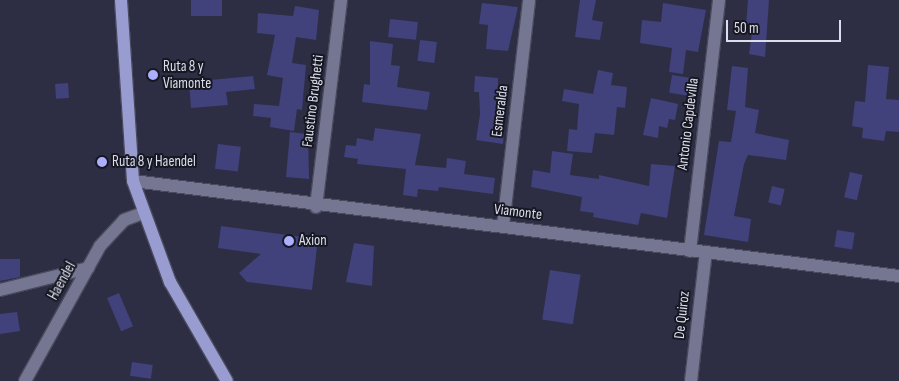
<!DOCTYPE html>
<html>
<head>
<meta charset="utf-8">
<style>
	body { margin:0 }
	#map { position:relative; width:899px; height:381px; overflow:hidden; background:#2d2e44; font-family:"Sofia Sans Condensed",sans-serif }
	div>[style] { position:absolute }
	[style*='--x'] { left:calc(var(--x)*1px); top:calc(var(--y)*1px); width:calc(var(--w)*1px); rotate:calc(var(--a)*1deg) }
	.building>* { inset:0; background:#41417b; transform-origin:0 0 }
	.roads { filter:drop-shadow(1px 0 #494a5d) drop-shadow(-1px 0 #494a5d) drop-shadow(0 1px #494a5d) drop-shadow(0 -1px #494a5d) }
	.minor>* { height:12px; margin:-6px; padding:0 6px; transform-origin:6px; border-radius:6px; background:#757792 }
	.primary>* { height:12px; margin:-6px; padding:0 6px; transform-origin:6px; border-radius:6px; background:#989cd0 }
	.dots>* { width:14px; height:14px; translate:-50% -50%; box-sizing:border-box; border:2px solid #161721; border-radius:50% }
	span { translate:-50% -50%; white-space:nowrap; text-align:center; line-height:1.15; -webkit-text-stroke:4px #161721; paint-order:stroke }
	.poi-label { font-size:15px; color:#dcdeed }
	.left { translate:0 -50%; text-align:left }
	.street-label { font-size:15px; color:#dcdeed }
	.scale { position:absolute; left:726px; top:20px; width:115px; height:22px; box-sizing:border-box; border:2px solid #dcdeed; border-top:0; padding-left:6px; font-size:15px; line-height:18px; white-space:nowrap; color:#dcdeed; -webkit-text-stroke:4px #161721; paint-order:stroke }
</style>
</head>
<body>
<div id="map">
	<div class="building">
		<i style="left:191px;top:0;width:31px;height:16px"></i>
		<i style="clip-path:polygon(580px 0,596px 0,592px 20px,603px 22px,600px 40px,575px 37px)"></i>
		<i style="clip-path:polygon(748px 0,769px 0,765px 57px,749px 54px,753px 25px,746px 25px)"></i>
		<i style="clip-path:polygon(482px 3px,518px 7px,508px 51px,486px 49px,488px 25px,479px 24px)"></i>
		<i style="clip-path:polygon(663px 3px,706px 10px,698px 52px,686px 50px,683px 74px,669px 72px,672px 48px,640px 43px,642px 20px,661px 22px)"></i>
		<i style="clip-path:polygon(295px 6px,319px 10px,316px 40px,296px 37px,292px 63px,306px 65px,302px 110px,297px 109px,294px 131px,270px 127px,271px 118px,253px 116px,254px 104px,279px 106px,283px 78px,267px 75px,275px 35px,257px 33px,258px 13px,293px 16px)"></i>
		<i style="left:390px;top:19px;width:28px;height:18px;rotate:6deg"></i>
		<i style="left:420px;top:40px;width:17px;height:21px;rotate:7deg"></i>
		<i style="clip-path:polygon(370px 41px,393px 44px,391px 65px,400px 66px,397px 87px,430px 92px,427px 110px,362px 102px,364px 84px,370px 85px)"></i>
		<i style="clip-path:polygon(868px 65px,889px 67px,886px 99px,899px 100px,899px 132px,886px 131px,884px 141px,862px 138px,863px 128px,852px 126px,855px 101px,865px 102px)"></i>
		<i style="clip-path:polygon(732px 66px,748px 68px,745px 107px,759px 110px,755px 133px,789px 140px,786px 160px,748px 155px,744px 164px,734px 216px,751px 219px,748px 242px,704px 235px,719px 141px,731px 142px,736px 111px,727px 110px)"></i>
		<i style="clip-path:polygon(598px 70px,613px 73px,611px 85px,627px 87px,625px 108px,617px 107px,614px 135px,595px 133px,592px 153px,567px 151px,569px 129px,577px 130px,579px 104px,562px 101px,564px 89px,593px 94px)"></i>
		<i style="left:672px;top:75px;width:18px;height:18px;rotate:9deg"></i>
		<i style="clip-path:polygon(253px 76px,255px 89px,226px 92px,228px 105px,191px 108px,189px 82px)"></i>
		<i style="clip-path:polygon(475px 76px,498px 78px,497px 131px,504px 131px,503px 144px,476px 140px,480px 114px,479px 92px,474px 92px)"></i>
		<i style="left:68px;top:83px;width:15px;height:13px;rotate:86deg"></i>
		<i style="clip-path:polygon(651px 98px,678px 104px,675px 120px,669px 119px,667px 128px,659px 126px,658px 138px,643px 135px)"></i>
		<i style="clip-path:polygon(375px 128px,421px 134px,415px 165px,446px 168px,447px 158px,466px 161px,464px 174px,495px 178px,493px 194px,439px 187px,438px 191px,418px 189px,417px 197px,403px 195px,406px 169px,357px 164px,358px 159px,344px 157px,346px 145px,356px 146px,357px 138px,373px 141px)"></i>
		<i style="clip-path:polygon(290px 132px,308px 134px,309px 179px,286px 177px)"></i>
		<i style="left:218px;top:144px;width:23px;height:25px;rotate:7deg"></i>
		<i style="clip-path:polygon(552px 151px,573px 154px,570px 175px,599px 179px,599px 175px,649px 186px,651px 164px,675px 166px,667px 218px,641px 213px,638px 225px,593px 217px,594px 213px,580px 211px,582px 197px,531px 187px,533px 170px,550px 173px)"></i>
		<i style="left:850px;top:172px;width:13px;height:26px;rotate:13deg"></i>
		<i style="left:772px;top:186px;width:13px;height:17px;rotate:13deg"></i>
		<i style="clip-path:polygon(221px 226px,318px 239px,312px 290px,247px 282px,239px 273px,261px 254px,218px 248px)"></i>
		<i style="left:837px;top:230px;width:18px;height:17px;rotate:9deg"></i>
		<i style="clip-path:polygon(354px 243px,374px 246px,372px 286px,346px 282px)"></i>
		<i style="clip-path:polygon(0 259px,20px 259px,20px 277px,0 281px)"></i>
		<i style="left:550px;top:270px;width:31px;height:50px;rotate:9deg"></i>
		<i style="left:119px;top:293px;width:36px;height:13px;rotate:67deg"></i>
		<i style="clip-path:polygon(17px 312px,20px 331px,0 334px,0 314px)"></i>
		<i style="left:132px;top:362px;width:21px;height:14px;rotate:8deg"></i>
	</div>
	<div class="roads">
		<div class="minor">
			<i style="--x:133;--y:181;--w:772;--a:7.07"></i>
			<i style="--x:316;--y:207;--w:209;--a:-83.1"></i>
			<i style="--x:503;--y:226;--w:227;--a:-83.4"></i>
			<i style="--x:690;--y:251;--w:253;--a:-83.4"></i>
			<i style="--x:0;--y:290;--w:91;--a:-14"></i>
			<i style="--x:25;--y:381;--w:154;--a:-60.9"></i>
			<i style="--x:100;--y:246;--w:35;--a:-47"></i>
			<i style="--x:124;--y:220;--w:20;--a:-20"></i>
			<i style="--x:691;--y:381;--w:130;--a:-83.4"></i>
		</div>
		<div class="primary">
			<i style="--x:121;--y:0;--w:181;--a:86.2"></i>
			<i style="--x:133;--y:181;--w:108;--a:69.9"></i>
			<i style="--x:170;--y:282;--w:114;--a:60.1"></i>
		</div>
	</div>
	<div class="dots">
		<i style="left:153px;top:75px;background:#acaffb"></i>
		<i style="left:102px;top:162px;background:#acaffb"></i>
		<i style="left:289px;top:241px;background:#acaffb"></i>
	</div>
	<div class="poi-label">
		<span class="left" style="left:163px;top:75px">Ruta 8 y<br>Viamonte</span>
		<span class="left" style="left:112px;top:162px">Ruta 8 y Haendel</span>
		<span class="left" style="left:299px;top:241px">Axion</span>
	</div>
	<div class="street-label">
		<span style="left:313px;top:101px;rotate:-83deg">Faustino Brughetti</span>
		<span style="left:500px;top:111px;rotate:-83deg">Esmeralda</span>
		<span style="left:688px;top:124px;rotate:-83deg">Antonio Capdevilla</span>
		<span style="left:518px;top:212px;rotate:7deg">Viamonte</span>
		<span style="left:62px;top:281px;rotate:-61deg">Haendel</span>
		<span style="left:682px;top:315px;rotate:-84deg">De Quiroz</span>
	</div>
	<div class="scale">50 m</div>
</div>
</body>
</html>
